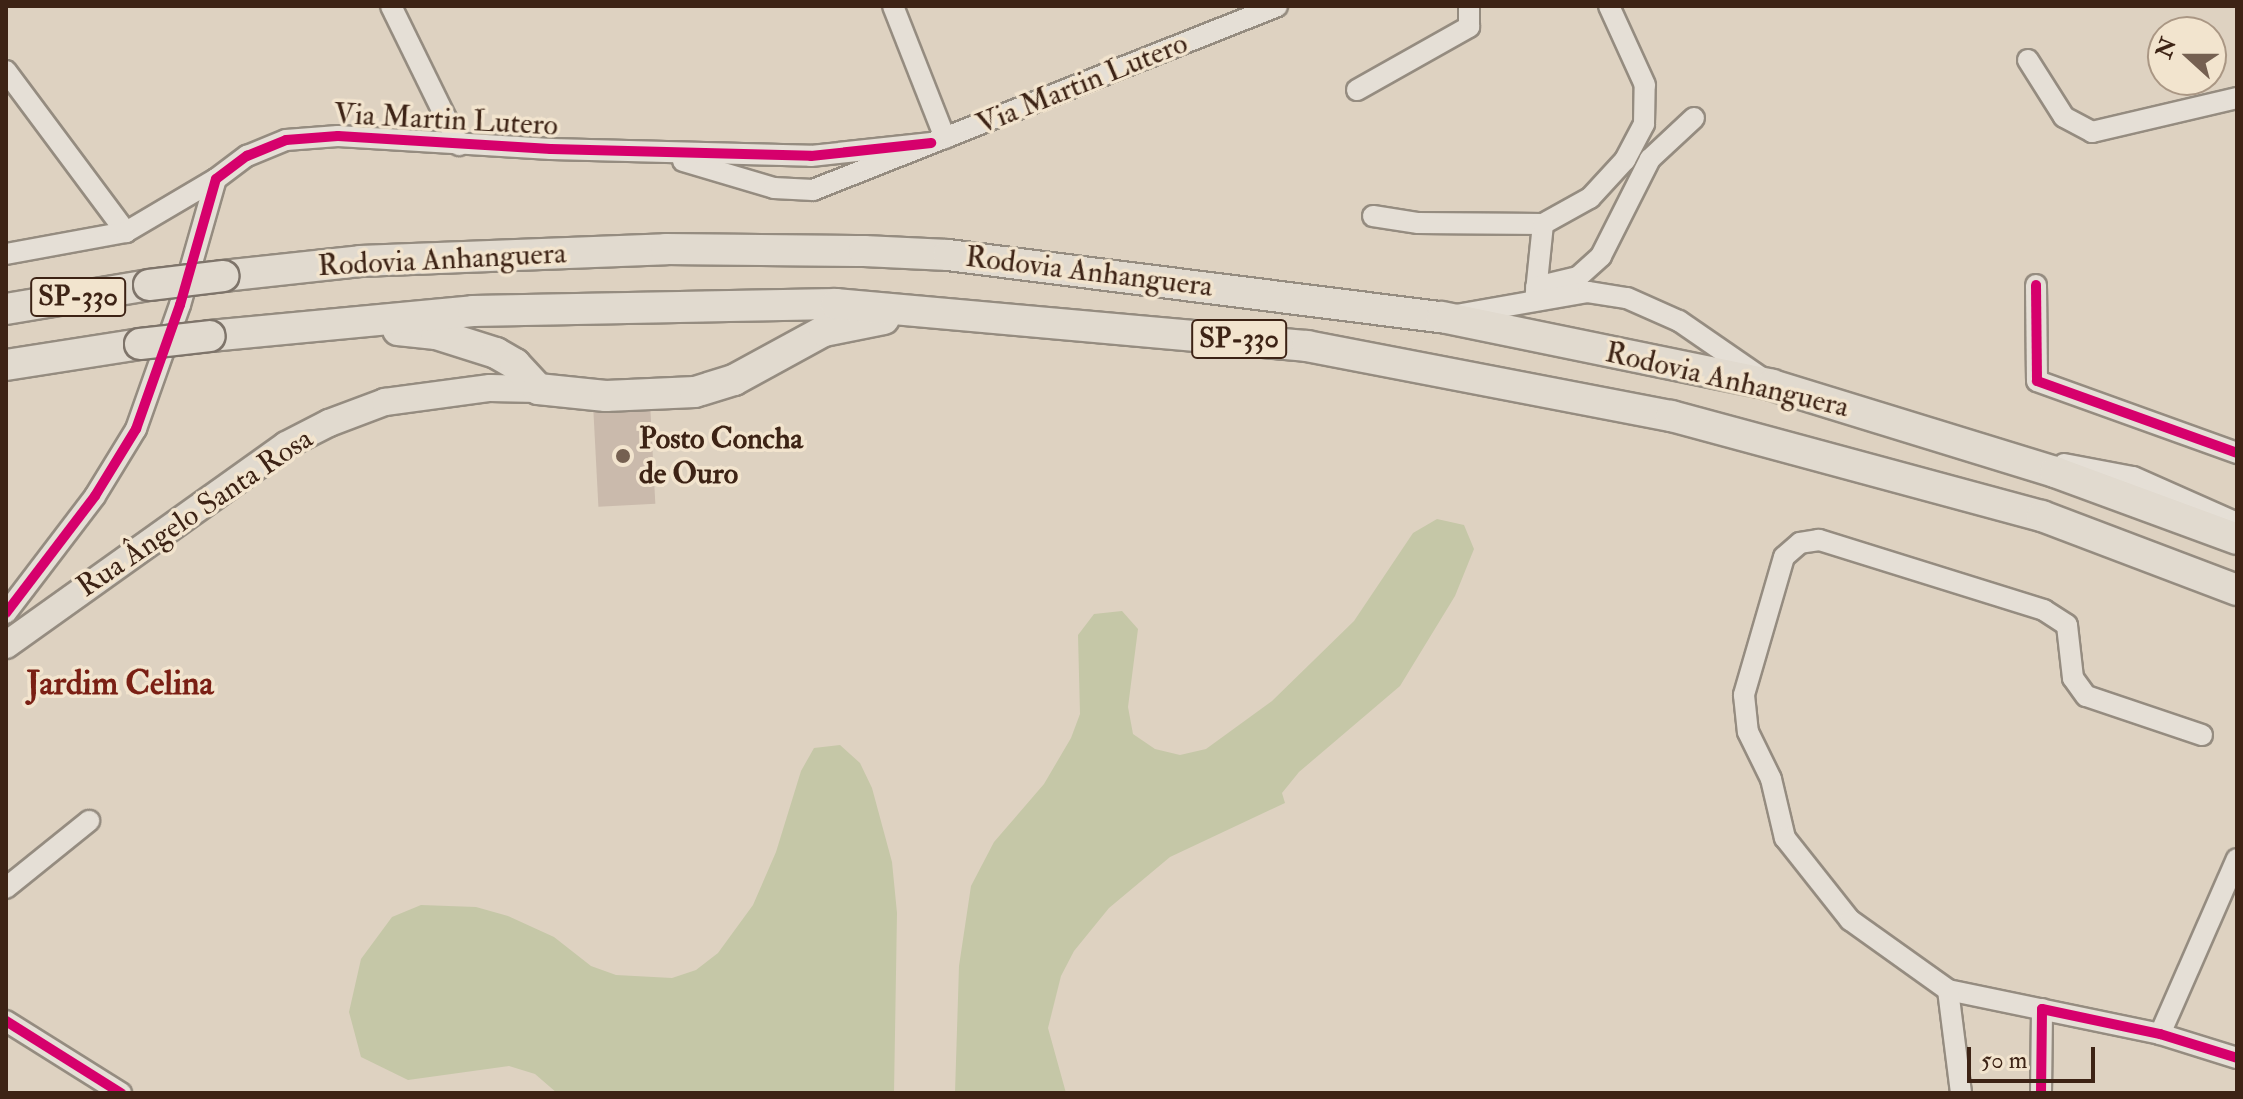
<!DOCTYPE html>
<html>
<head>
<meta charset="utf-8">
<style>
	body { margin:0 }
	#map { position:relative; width:2243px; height:1099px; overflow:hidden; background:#ded2c1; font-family:"IM FELL Double Pica",serif }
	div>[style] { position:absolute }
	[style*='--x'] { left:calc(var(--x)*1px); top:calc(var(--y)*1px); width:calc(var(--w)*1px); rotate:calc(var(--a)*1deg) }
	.green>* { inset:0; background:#c5c7a7 }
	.building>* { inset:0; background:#cabaac; transform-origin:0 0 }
	.roads { filter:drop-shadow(2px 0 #958c80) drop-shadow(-2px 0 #958c80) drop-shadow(0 2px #958c80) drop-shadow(0 -2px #958c80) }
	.minor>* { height:20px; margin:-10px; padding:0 10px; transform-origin:10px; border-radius:10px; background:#e5dfd6 }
	.major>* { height:26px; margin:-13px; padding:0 13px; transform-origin:13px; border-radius:13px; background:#e1dacf }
	.highway>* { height:30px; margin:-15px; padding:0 15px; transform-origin:15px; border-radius:15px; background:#e1dacf }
	.bridges { filter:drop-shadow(2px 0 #7e746a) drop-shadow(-2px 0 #7e746a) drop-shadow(0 2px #7e746a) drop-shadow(0 -2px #7e746a) }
	.highway-bridge>* { height:30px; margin:-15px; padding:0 15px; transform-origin:15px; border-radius:15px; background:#e1dacf }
	.cycleway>* { height:10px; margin:-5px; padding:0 5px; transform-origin:5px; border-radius:5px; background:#d6006c }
	.dots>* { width:22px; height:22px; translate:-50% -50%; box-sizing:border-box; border:4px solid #f2e4ce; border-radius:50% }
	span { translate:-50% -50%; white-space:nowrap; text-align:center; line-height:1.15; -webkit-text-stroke:7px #f2e4ce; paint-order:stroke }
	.shield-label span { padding:2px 6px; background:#f2e4ce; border:2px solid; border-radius:6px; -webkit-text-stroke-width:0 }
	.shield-label { font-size:28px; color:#3d2315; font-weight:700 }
	.street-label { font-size:30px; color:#3d2315 }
	.poi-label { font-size:30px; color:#3d2315; font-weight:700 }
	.left { translate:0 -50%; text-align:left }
	.quarter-label { font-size:34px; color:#7a1f14; font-weight:700 }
	.frame { position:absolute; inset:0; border:8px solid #3d2315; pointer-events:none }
	.north { position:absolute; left:2147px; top:16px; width:80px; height:80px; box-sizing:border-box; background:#f2e4ce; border:2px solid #aa9784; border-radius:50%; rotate:291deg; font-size:22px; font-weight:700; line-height:32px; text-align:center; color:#3d2315 }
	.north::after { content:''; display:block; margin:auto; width:28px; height:36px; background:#756051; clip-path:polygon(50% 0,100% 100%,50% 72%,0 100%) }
	.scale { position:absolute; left:1967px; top:1047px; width:128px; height:36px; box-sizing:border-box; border:4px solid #3d2315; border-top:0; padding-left:10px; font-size:24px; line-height:28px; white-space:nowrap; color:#3d2315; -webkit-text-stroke:6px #f2e4ce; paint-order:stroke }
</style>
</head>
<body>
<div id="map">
	<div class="green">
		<i style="clip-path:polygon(1437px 519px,1464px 525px,1474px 549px,1455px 596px,1400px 686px,1299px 772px,1282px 793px,1285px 803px,1170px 857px,1109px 908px,1074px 951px,1061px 976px,1048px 1028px,1066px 1093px,955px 1093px,959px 966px,971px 886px,994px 842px,1044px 784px,1071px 738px,1080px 714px,1078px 635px,1094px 614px,1122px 611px,1138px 629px,1128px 707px,1133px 734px,1155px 749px,1180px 755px,1206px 749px,1272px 701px,1354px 621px,1413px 533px)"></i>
		<i style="clip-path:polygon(840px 745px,860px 763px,872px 788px,892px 862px,897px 913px,894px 1093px,557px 1093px,535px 1074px,509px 1066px,408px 1080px,361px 1057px,349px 1012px,361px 959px,392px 917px,421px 905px,476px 907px,508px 916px,554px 937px,591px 966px,616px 975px,672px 978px,696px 970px,718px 953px,753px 905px,776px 852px,801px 771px,814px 748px)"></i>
	</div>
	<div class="building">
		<i style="left:650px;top:402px;width:102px;height:57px;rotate:87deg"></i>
	</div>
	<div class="roads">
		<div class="minor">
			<i style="--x:391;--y:6;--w:155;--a:63.9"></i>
			<i style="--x:893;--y:6;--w:142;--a:68.5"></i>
			<i style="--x:2028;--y:60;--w:67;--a:57.7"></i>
			<i style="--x:2064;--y:117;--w:32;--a:28"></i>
			<i style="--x:2092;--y:132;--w:149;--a:-13.2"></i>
			<i style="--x:6;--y:71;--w:201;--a:53.3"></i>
			<i style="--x:1357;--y:90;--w:129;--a:-29.4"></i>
			<i style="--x:1469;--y:27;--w:21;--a:-90"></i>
			<i style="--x:683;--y:161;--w:95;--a:16.5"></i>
			<i style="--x:774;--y:188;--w:39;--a:3"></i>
			<i style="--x:813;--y:190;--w:499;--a:-21.6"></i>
			<i style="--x:1373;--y:216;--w:46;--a:8.8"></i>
			<i style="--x:1418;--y:223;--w:125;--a:0.5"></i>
			<i style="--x:1543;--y:224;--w:77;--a:95.9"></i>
			<i style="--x:1543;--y:224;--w:54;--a:-29"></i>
			<i style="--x:1590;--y:198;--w:52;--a:-47.4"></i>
			<i style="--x:1625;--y:160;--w:41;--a:-62.2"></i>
			<i style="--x:1644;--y:124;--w:39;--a:-89"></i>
			<i style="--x:1645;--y:85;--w:87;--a:-114.5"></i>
			<i style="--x:6;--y:254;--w:122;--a:-10.4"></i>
			<i style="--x:126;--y:232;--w:104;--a:-30.5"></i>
			<i style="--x:2036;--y:285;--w:96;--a:89.4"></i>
			<i style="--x:2037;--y:381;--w:213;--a:19.8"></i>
			<i style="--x:1536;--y:287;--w:43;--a:-13.4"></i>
			<i style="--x:1578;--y:277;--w:31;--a:-42"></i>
			<i style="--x:1601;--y:256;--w:109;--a:-63.2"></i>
			<i style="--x:1650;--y:159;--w:60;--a:-43"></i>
			<i style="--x:1456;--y:315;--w:134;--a:-9.9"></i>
			<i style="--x:1588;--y:292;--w:39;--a:9"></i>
			<i style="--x:1627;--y:298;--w:57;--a:23.9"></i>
			<i style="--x:1679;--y:321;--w:102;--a:34.6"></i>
			<i style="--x:2064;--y:464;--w:70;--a:10.7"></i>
			<i style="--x:2133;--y:477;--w:114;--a:23.9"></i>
			<i style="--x:6;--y:613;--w:147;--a:-52.7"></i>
			<i style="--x:95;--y:496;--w:79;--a:-58.5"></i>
			<i style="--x:136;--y:429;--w:132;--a:-70.5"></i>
			<i style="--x:180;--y:305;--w:131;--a:-74.1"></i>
			<i style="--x:216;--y:179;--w:39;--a:-37"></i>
			<i style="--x:247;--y:156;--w:42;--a:-22.3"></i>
			<i style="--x:286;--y:140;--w:52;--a:-4.4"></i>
			<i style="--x:338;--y:136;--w:213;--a:3.5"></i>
			<i style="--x:551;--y:149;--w:260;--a:1.5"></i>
			<i style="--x:811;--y:156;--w:121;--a:-6.2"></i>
			<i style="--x:2202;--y:735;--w:122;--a:-161.4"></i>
			<i style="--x:2086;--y:696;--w:22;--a:-126"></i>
			<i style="--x:2073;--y:678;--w:53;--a:-96.5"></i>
			<i style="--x:2067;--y:625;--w:27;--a:-147"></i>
			<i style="--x:2044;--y:610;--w:236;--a:-162.7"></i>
			<i style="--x:1819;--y:540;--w:19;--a:171"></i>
			<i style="--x:1800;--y:543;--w:21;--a:139"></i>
			<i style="--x:1784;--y:557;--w:144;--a:106.2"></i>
			<i style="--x:1744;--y:695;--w:37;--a:84"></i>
			<i style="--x:1748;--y:732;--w:52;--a:63.9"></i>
			<i style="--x:1771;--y:779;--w:61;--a:76.7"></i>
			<i style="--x:1785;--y:838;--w:105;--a:51.6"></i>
			<i style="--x:1850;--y:920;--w:120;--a:35.5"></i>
			<i style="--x:1948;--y:990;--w:217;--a:11.7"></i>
			<i style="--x:2160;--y:1034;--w:81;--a:17.3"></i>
			<i style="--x:6;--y:888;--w:107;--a:-38.9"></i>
			<i style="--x:1948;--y:990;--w:104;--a:82.8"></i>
			<i style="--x:6;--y:1021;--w:136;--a:32.1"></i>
			<i style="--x:2160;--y:1034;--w:191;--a:-66.3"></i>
			<i style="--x:2041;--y:1093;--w:84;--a:-89.3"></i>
		</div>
		<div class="major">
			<i style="--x:6;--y:645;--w:344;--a:-35.5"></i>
			<i style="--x:286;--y:445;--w:48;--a:-27.1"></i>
			<i style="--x:329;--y:423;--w:60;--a:-20.6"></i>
			<i style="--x:385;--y:402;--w:106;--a:-7.6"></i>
			<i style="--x:490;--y:388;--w:48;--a:1.2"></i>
		</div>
		<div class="highway">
			<i style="--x:223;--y:276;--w:138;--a:-6.2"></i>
			<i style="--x:360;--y:261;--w:306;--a:-2.2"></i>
			<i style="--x:666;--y:249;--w:198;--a:0.6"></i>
			<i style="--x:864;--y:251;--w:84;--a:2.7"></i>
			<i style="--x:948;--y:255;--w:498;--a:7.2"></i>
			<i style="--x:1442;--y:317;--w:337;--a:11.6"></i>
			<i style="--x:1772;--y:385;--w:296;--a:17.1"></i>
			<i style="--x:2055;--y:472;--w:194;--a:20.2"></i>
			<i style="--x:6;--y:309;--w:145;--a:-9.5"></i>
			<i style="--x:398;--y:330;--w:38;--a:6"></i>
			<i style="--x:436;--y:334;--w:63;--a:17.6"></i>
			<i style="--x:496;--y:353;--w:22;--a:30"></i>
			<i style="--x:515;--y:364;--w:34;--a:47"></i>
			<i style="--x:538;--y:389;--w:68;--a:5.9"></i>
			<i style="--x:606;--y:396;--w:89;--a:-2.6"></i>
			<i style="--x:695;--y:392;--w:41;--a:-17.1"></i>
			<i style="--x:734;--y:380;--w:102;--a:-28.6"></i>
			<i style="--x:824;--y:331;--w:61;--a:-11.3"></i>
			<i style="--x:210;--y:336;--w:264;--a:-5.4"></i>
			<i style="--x:473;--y:311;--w:363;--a:-1.1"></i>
			<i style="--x:836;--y:304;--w:473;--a:5.1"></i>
			<i style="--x:1307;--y:346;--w:371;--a:10.9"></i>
			<i style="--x:1671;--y:416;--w:384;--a:15.1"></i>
			<i style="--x:2042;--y:516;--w:209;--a:20.8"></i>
			<i style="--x:6;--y:365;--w:136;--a:-8.9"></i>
		</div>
	</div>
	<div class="bridges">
		<div class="highway-bridge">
			<i style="--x:149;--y:285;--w:75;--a:-6.9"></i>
			<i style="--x:140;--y:344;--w:70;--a:-6.5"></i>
		</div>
	</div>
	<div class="cycleway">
		<i style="--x:2036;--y:285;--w:96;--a:89.4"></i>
		<i style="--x:2037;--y:381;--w:213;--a:19.8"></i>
		<i style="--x:6;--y:613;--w:147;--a:-52.7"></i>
		<i style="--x:95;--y:496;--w:79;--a:-58.5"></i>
		<i style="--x:136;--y:429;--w:132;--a:-70.5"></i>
		<i style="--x:180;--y:305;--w:131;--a:-74.1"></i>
		<i style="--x:216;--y:179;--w:39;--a:-37"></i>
		<i style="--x:247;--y:156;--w:42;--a:-22.3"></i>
		<i style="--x:286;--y:140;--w:52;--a:-4.4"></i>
		<i style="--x:338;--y:136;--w:213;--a:3.5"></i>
		<i style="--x:551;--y:149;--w:260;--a:1.5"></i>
		<i style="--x:811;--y:156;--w:121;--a:-6.2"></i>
		<i style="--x:6;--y:1021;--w:136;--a:32.1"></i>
		<i style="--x:2041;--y:1093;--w:84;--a:-89.3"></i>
		<i style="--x:2042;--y:1009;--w:121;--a:12"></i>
		<i style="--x:2160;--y:1034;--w:81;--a:17.3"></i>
	</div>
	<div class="dots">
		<i style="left:623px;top:456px;background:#756051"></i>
	</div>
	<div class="shield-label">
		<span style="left:78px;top:297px">SP-330</span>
		<span style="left:1239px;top:339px">SP-330</span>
	</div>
	<div class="street-label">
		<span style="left:1082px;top:84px;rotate:-22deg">Via Martin Lutero</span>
		<span style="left:446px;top:120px;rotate:3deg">Via Martin Lutero</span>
		<span style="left:442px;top:260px;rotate:-3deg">Rodovia Anhanguera</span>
		<span style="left:1089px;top:272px;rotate:7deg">Rodovia Anhanguera</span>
		<span style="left:1727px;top:380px;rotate:13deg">Rodovia Anhanguera</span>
		<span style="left:195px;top:513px;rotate:-34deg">Rua Ângelo Santa Rosa</span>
	</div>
	<div class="poi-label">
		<span class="left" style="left:639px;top:456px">Posto Concha<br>de Ouro</span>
	</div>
	<div class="quarter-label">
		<span style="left:120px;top:684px">Jardim Celina</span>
	</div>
	<div class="frame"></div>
	<div class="north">N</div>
	<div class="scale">50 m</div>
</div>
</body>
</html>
